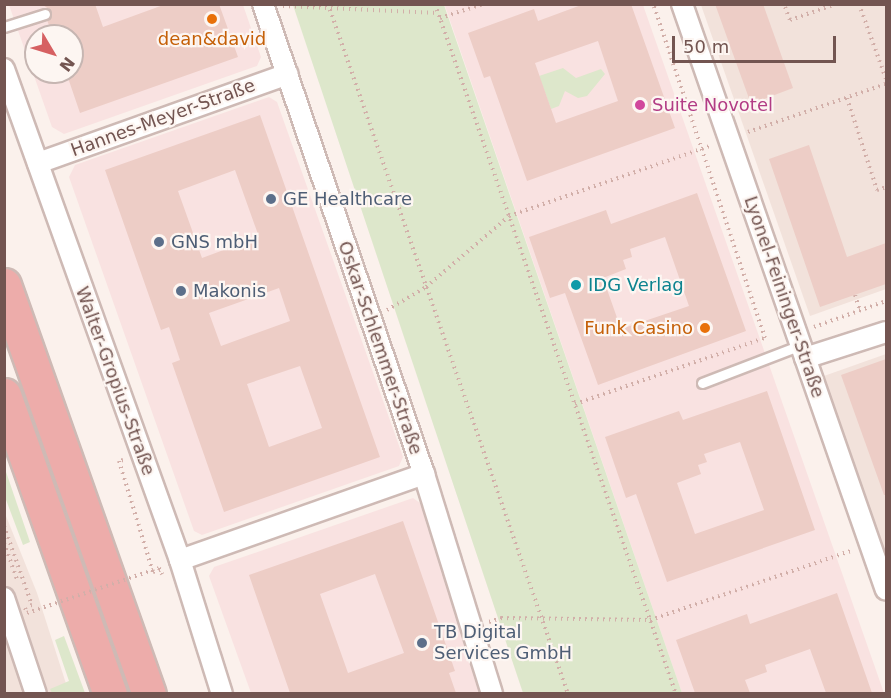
<!DOCTYPE html>
<html>
<head>
<meta charset="utf-8">
<style>
	body { margin:0 }
	#map { position:relative; width:891px; height:698px; overflow:hidden; background:#fbf1ec; font-family:"DejaVu Sans",sans-serif }
	div>[style] { position:absolute }
	[style*='--x'] { left:calc(var(--x)*1px); top:calc(var(--y)*1px); width:calc(var(--w)*1px); rotate:calc(var(--a)*1deg) }
	.residential>* { inset:0; background:#f2e2db }
	.commercial>* { inset:0; background:#f9e2e1 }
	.green>* { inset:0; background:#dde7cb }
	.building>* { inset:0; background:#edcdc6 }
	.path>* { height:4px; margin-top:-2px; transform-origin:0; background:repeating-linear-gradient(90deg,#d2afa9 0 1.5px,transparent 0 6px) }
	.roads { filter:drop-shadow(2px 0 #cebab5) drop-shadow(-2px 0 #cebab5) drop-shadow(0 2px #cebab5) drop-shadow(0 -2px #cebab5) }
	.lane>* { height:9px; margin:-4.5px; padding:0 4.5px; transform-origin:4.5px; border-radius:4.5px; background:#fff }
	.street>* { height:20px; margin:-10px; padding:0 10px; transform-origin:10px; border-radius:10px; background:#fff }
	.highway>* { height:33px; margin:-16.5px; padding:0 16.5px; transform-origin:16.5px; border-radius:16.5px; background:#edacaa }
	.path-bridge>* { height:4px; margin-top:-2px; transform-origin:0; background:repeating-linear-gradient(90deg,#d2afa9 0 1.5px,transparent 0 6px) }
	.dots>* { width:16px; height:16px; translate:-50% -50%; box-sizing:border-box; border:3px solid #fdf6f2; border-radius:50% }
	span { translate:-50% -50%; white-space:nowrap; text-align:center; line-height:1.15; -webkit-text-stroke:4.5px #fdf6f2; paint-order:stroke }
	.food-label { font-size:18px; color:#c56008 }
	.right { translate:-100% -50%; text-align:right }
	.hotel-label { font-size:18px; color:#b23c85 }
	.left { translate:0 -50%; text-align:left }
	.street-label { font-size:18px; color:#735551 }
	.service-label { font-size:18px; color:#4e5e75 }
	.culture-label { font-size:18px; color:#0d838f }
	.frame { position:absolute; inset:0; border:6px solid #735551; pointer-events:none }
	.north { position:absolute; left:24px; top:24px; width:60px; height:60px; box-sizing:border-box; background:#fdf6f2; border:2px solid #c6b6b2; border-radius:50%; rotate:128deg; font-size:16px; font-weight:700; line-height:24px; text-align:center; color:#735551 }
	.north::after { content:''; display:block; margin:auto; width:21px; height:27px; background:#d66062; clip-path:polygon(50% 0,100% 100%,50% 72%,0 100%) }
	.scale { position:absolute; left:672px; top:36px; width:164px; height:27px; box-sizing:border-box; border:3px solid #735551; border-top:0; padding-left:8px; font-size:18px; line-height:21px; white-space:nowrap; color:#735551; -webkit-text-stroke:4px #fdf6f2; paint-order:stroke }
</style>
</head>
<body>
<div id="map">
	<div class="residential">
		<i style="clip-path:polygon(701px 5px,886px 5px,886px 289px,810px 316px)"></i>
		<i style="clip-path:polygon(886px 354px,886px 559px,885px 559px,824px 376px)"></i>
		<i style="clip-path:polygon(4px 511px,37px 593px,69px 693px,5px 693px)"></i>
	</div>
	<div class="commercial">
		<i style="clip-path:polygon(450px 4px,643px 5px,884px 693px,682px 693px,445px 6px)"></i>
		<i style="clip-path:polygon(evenodd,9px 5px,243px 5px,261px 57px,257px 66px,64px 134px,52px 127px,9px 5px,36px 36px,72px 36px,72px 72px,36px 72px,36px 36px)"></i>
		<i style="clip-path:polygon(269px 97px,277px 102px,403px 457px,399px 466px,202px 535px,194px 531px,69px 177px,75px 165px)"></i>
		<i style="clip-path:polygon(413px 498px,420px 503px,486px 693px,251px 693px,209px 576px,214px 567px)"></i>
	</div>
	<div class="green">
		<i style="clip-path:polygon(293px 5px,444px 5px,682px 693px,523px 693px)"></i>
		<i style="clip-path:polygon(563px 68px,576px 78px,601px 69px,605px 74px,587px 96px,578px 98px,565px 91px,559px 106px,551px 109px,539px 76px)"></i>
		<i style="clip-path:polygon(4px 466px,30px 542px,23px 545px,5px 497px)"></i>
		<i style="clip-path:polygon(64px 636px,85px 693px,52px 693px,50px 689px,69px 681px,55px 640px)"></i>
	</div>
	<div class="building">
		<i style="clip-path:polygon(42px 4px,95px 4px,103px 27px,166px 4px,219px 4px,238px 57px,80px 113px,66px 72px,72px 72px,72px 36px,53px 36px,47px 20px,51px 11px)"></i>
		<i style="clip-path:polygon(evenodd,584px 4px,631px 4px,675px 128px,527px 181px,490px 76px,484px 78px,468px 33px,534px 9px,538px 21px,584px 4px,598px 41px,618px 101px,556px 123px,535px 63px,598px 41px)"></i>
		<i style="clip-path:polygon(715px 4px,763px 4px,793px 88px,751px 104px)"></i>
		<i style="clip-path:polygon(evenodd,260px 115px,380px 457px,224px 512px,172px 363px,180px 360px,169px 327px,161px 330px,105px 170px,260px 115px,235px 170px,259px 237px,202px 258px,178px 191px,235px 170px,260px 115px,279px 288px,290px 321px,221px 346px,209px 313px,279px 288px,260px 115px,300px 366px,322px 428px,269px 447px,247px 384px,300px 366px)"></i>
		<i style="clip-path:polygon(809px 145px,847px 257px,886px 243px,886px 284px,820px 307px,769px 159px)"></i>
		<i style="clip-path:polygon(evenodd,697px 193px,746px 331px,598px 385px,565px 293px,550px 298px,529px 237px,606px 210px,611px 224px,697px 193px,665px 237px,689px 306px,621px 329px,603px 278px,626px 269px,623px 260px,632px 257px,630px 249px,665px 237px)"></i>
		<i style="clip-path:polygon(886px 359px,886px 495px,884px 495px,841px 375px)"></i>
		<i style="clip-path:polygon(evenodd,767px 391px,815px 530px,667px 582px,636px 494px,626px 498px,605px 437px,679px 411px,683px 420px,767px 391px,740px 442px,764px 510px,695px 534px,677px 483px,701px 474px,698px 465px,707px 462px,704px 454px,740px 442px)"></i>
		<i style="clip-path:polygon(evenodd,403px 521px,455px 671px,449px 673px,456px 693px,290px 693px,249px 575px,403px 521px,375px 574px,404px 653px,348px 673px,320px 594px,375px 574px)"></i>
		<i style="clip-path:polygon(837px 593px,872px 693px,826px 693px,810px 649px,765px 665px,767px 672px,745px 680px,750px 693px,695px 693px,676px 640px,747px 614px,750px 624px)"></i>
	</div>
	<div class="path">
		<i style="--x:328;--y:4;--w:731;--a:70.82"></i>
		<i style="--x:435;--y:4;--w:731;--a:70.75"></i>
		<i style="--x:859;--y:4;--w:80;--a:70.2"></i>
		<i style="--x:283;--y:6;--w:155;--a:2.6"></i>
		<i style="--x:785;--y:7;--w:14;--a:69"></i>
		<i style="--x:790;--y:20;--w:49;--a:-19.2"></i>
		<i style="--x:440;--y:18;--w:45;--a:-18"></i>
		<i style="--x:847;--y:98;--w:97;--a:71.9"></i>
		<i style="--x:877;--y:190;--w:9;--a:-18"></i>
		<i style="--x:748;--y:132;--w:146;--a:-19.2"></i>
		<i style="--x:855;--y:295;--w:16;--a:72"></i>
		<i style="--x:387;--y:310;--w:45;--a:-30.5"></i>
		<i style="--x:426;--y:287;--w:109;--a:-40.5"></i>
		<i style="--x:509;--y:216;--w:213;--a:-19.2"></i>
		<i style="--x:814;--y:327;--w:77;--a:-19.9"></i>
		<i style="--x:575;--y:404;--w:201;--a:-19.2"></i>
		<i style="--x:765;--y:338;--w:352;--a:-108.5"></i>
		<i style="--x:123;--y:460;--w:4;--a:166"></i>
		<i style="--x:119;--y:461;--w:116;--a:73"></i>
		<i style="--x:153;--y:572;--w:9;--a:-18"></i>
		<i style="--x:4;--y:526;--w:84;--a:70.5"></i>
		<i style="--x:32;--y:605;--w:5;--a:169"></i>
		<i style="--x:4;--y:543;--w:41;--a:70.3"></i>
		<i style="--x:489;--y:622;--w:13;--a:-18"></i>
		<i style="--x:501;--y:618;--w:149;--a:0.8"></i>
		<i style="--x:650;--y:620;--w:215;--a:-19"></i>
	</div>
	<div class="roads">
		<div class="lane">
			<i style="--x:4;--y:27;--w:43;--a:-17.6"></i>
			<i style="--x:702;--y:383;--w:106;--a:-21"></i>
		</div>
		<div class="street">
			<i style="--x:263;--y:4;--w:497;--a:71.1"></i>
			<i style="--x:424;--y:474;--w:230;--a:72.8"></i>
			<i style="--x:682;--y:4;--w:620;--a:70.81"></i>
			<i style="--x:4;--y:69;--w:522;--a:70.28"></i>
			<i style="--x:180;--y:560;--w:140;--a:72.6"></i>
			<i style="--x:38;--y:163;--w:265;--a:-19.6"></i>
			<i style="--x:805;--y:358;--w:85;--a:-17.8"></i>
			<i style="--x:180;--y:560;--w:259;--a:-19.4"></i>
			<i style="--x:4;--y:598;--w:101;--a:71.6"></i>
		</div>
		<div class="highway">
			<i style="--x:4;--y:285;--w:434;--a:70.5"></i>
			<i style="--x:4;--y:395;--w:317;--a:70.5"></i>
		</div>
	</div>
	<div class="path-bridge">
		<i style="--x:25;--y:608;--w:5;--a:68"></i>
		<i style="--x:27;--y:613;--w:139;--a:-18.8"></i>
		<i style="--x:159;--y:568;--w:7;--a:63"></i>
	</div>
	<div class="dots">
		<i style="left:212px;top:19px;background:#e8710a"></i>
		<i style="left:640px;top:105px;background:#d1479c"></i>
		<i style="left:271px;top:199px;background:#5c6f8a"></i>
		<i style="left:159px;top:242px;background:#5c6f8a"></i>
		<i style="left:576px;top:285px;background:#0f9aa8"></i>
		<i style="left:181px;top:291px;background:#5c6f8a"></i>
		<i style="left:705px;top:328px;background:#e8710a"></i>
		<i style="left:422px;top:643px;background:#5c6f8a"></i>
	</div>
	<div class="food-label">
		<span style="left:212px;top:39px">dean&amp;david</span>
		<span class="right" style="left:693px;top:328px">Funk Casino</span>
	</div>
	<div class="hotel-label">
		<span class="left" style="left:652px;top:105px">Suite Novotel</span>
	</div>
	<div class="street-label">
		<span style="left:163px;top:118px;rotate:-20deg">Hannes-Meyer-Straße</span>
		<span style="left:784px;top:297px;rotate:71deg">Lyonel-Feininger-Straße</span>
		<span style="left:380px;top:348px;rotate:71deg">Oskar-Schlemmer-Straße</span>
		<span style="left:115px;top:381px;rotate:70deg">Walter-Gropius-Straße</span>
	</div>
	<div class="service-label">
		<span class="left" style="left:283px;top:199px">GE Healthcare</span>
		<span class="left" style="left:171px;top:242px">GNS mbH</span>
		<span class="left" style="left:193px;top:291px">Makonis</span>
		<span class="left" style="left:434px;top:643px">TB Digital<br>Services GmbH</span>
	</div>
	<div class="culture-label">
		<span class="left" style="left:588px;top:285px">IDG Verlag</span>
	</div>
	<div class="frame"></div>
	<div class="north">N</div>
	<div class="scale">50 m</div>
</div>
</body>
</html>
